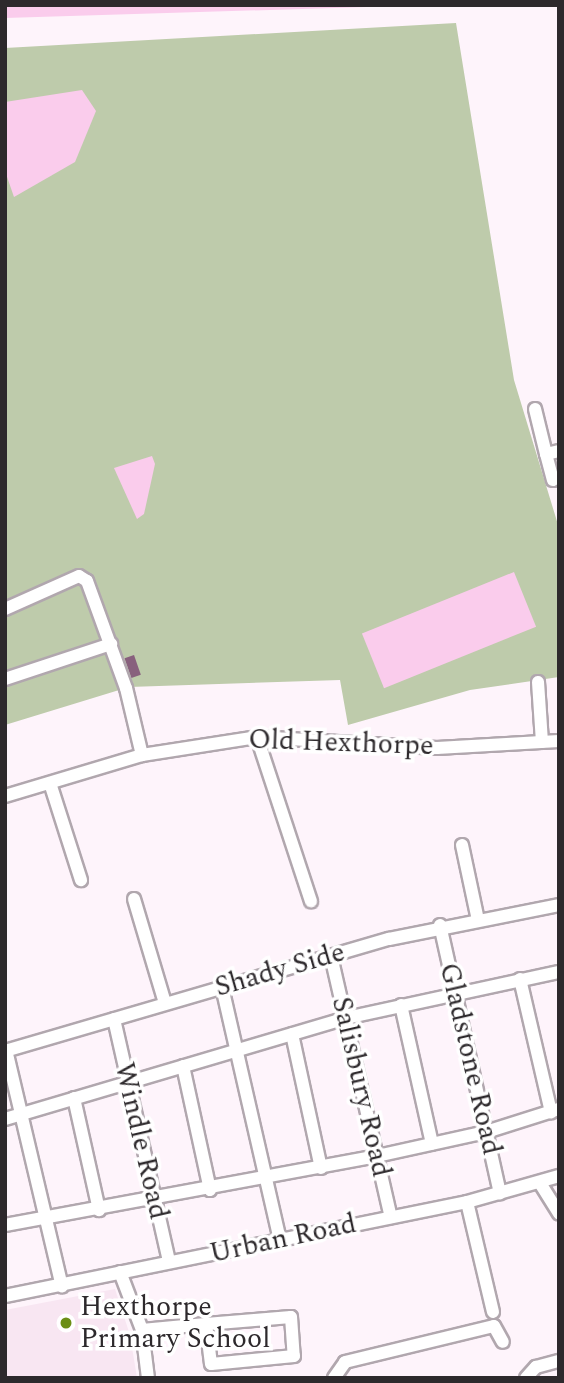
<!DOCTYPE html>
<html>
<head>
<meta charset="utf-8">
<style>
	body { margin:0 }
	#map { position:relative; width:564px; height:1383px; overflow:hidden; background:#fef4fb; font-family:Spectral,serif }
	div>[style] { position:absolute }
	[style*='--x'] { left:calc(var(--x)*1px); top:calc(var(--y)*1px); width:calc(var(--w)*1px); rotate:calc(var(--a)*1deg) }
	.built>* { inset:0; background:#f8e6f2 }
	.green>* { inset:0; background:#becbab }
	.water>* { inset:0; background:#faccec; transform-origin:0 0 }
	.building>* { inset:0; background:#88607d; transform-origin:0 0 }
	.roads { filter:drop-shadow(2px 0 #b1a7ae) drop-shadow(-2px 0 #b1a7ae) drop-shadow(0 2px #b1a7ae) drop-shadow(0 -2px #b1a7ae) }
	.minor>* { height:12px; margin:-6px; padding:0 6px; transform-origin:6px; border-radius:6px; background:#fff }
	.dots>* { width:19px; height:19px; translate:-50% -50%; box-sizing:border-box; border:4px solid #fff; border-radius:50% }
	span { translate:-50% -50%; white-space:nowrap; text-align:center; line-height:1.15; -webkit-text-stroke:7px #fff; paint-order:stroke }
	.street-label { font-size:28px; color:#2d292c }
	.poi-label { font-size:28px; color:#2d292c }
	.left { translate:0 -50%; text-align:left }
	.frame { position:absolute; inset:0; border:7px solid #2d292c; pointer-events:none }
</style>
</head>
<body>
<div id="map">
	<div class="built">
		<i style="clip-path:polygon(115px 1289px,130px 1335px,137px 1378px,5px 1378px,5px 1310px)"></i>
	</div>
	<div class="green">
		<i style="clip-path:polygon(456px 23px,514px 380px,559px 528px,559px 677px,470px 690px,348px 725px,340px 680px,129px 687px,5px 725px,5px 48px)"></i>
	</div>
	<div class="water">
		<i style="clip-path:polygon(5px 5px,431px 5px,5px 18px)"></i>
		<i style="clip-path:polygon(82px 90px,96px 111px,75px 162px,14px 197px,5px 171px,5px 102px)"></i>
		<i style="clip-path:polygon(152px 456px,155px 464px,144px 514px,137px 519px,114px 468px)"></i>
		<i style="left:514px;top:572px;width:59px;height:164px;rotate:68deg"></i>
	</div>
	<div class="building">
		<i style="left:134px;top:655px;width:21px;height:10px;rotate:71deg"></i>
	</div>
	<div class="roads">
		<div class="minor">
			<i style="--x:535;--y:409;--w:46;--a:76.3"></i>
			<i style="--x:546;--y:454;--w:13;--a:-13"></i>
			<i style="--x:546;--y:454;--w:27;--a:75"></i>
			<i style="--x:5;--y:609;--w:81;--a:-24"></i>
			<i style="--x:79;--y:576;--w:9;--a:32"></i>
			<i style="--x:87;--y:581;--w:114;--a:70"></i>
			<i style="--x:126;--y:688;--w:69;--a:76.6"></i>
			<i style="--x:5;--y:679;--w:112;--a:-18.3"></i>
			<i style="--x:538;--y:682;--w:60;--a:86.2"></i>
			<i style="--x:257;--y:737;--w:173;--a:71.8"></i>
			<i style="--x:50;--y:783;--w:102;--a:72.3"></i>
			<i style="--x:5;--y:796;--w:143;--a:-16.7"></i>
			<i style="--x:142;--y:755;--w:116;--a:-8.9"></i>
			<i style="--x:257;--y:737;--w:180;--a:3.5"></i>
			<i style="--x:437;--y:748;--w:122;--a:-3.3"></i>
			<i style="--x:462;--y:845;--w:77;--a:78"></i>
			<i style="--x:134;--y:899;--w:109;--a:73.4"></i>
			<i style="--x:440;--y:925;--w:275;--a:77.4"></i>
			<i style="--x:331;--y:956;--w:268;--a:77.1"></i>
			<i style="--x:520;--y:979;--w:137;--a:76.9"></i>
			<i style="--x:222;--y:987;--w:260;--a:77.1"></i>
			<i style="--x:401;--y:1005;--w:142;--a:77.4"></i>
			<i style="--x:114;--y:1019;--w:249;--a:77.2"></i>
			<i style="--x:292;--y:1034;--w:137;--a:77.8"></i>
			<i style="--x:6;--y:1050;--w:243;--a:76.7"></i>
			<i style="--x:5;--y:1051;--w:400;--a:-16.3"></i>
			<i style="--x:389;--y:939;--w:173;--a:-11.3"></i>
			<i style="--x:183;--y:1066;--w:127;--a:77.7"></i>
			<i style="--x:74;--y:1098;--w:115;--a:77.4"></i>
			<i style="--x:5;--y:1119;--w:356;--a:-16.5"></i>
			<i style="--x:346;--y:1018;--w:218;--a:-12.2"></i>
			<i style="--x:540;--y:1183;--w:36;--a:58"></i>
			<i style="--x:467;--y:1202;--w:113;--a:76.7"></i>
			<i style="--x:5;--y:1225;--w:378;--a:-10.5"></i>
			<i style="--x:377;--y:1156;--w:112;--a:-12.4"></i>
			<i style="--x:486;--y:1132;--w:77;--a:-17.5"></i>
			<i style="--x:120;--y:1272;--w:62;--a:69.2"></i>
			<i style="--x:142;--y:1330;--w:48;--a:82.9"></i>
			<i style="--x:5;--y:1296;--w:471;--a:-11.5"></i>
			<i style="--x:467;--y:1202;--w:96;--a:-15.8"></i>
			<i style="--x:142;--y:1330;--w:64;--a:-5.4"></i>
			<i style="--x:206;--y:1324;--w:85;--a:-4.7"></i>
			<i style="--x:291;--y:1317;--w:39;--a:86"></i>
			<i style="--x:294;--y:1356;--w:83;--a:174.5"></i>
			<i style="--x:211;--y:1364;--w:40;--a:-97.1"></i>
			<i style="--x:334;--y:1378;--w:19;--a:-55"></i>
			<i style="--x:345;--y:1362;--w:153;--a:-13.6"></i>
			<i style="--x:494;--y:1326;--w:18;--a:61"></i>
			<i style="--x:526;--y:1378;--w:15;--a:-48"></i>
			<i style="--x:536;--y:1367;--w:24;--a:-15"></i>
		</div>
	</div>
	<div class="dots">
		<i style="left:66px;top:1323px;background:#6b8e15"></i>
	</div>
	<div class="street-label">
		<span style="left:341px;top:743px;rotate:2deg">Old Hexthorpe</span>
		<span style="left:280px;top:970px;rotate:-16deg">Shady Side</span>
		<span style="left:470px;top:1059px;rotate:77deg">Gladstone Road</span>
		<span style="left:361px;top:1087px;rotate:77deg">Salisbury Road</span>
		<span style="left:141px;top:1141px;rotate:77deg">Windle Road</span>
		<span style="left:283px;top:1239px;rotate:-12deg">Urban Road</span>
	</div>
	<div class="poi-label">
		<span class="left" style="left:80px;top:1323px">Hexthorpe<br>Primary School</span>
	</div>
	<div class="frame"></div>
</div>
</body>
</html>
